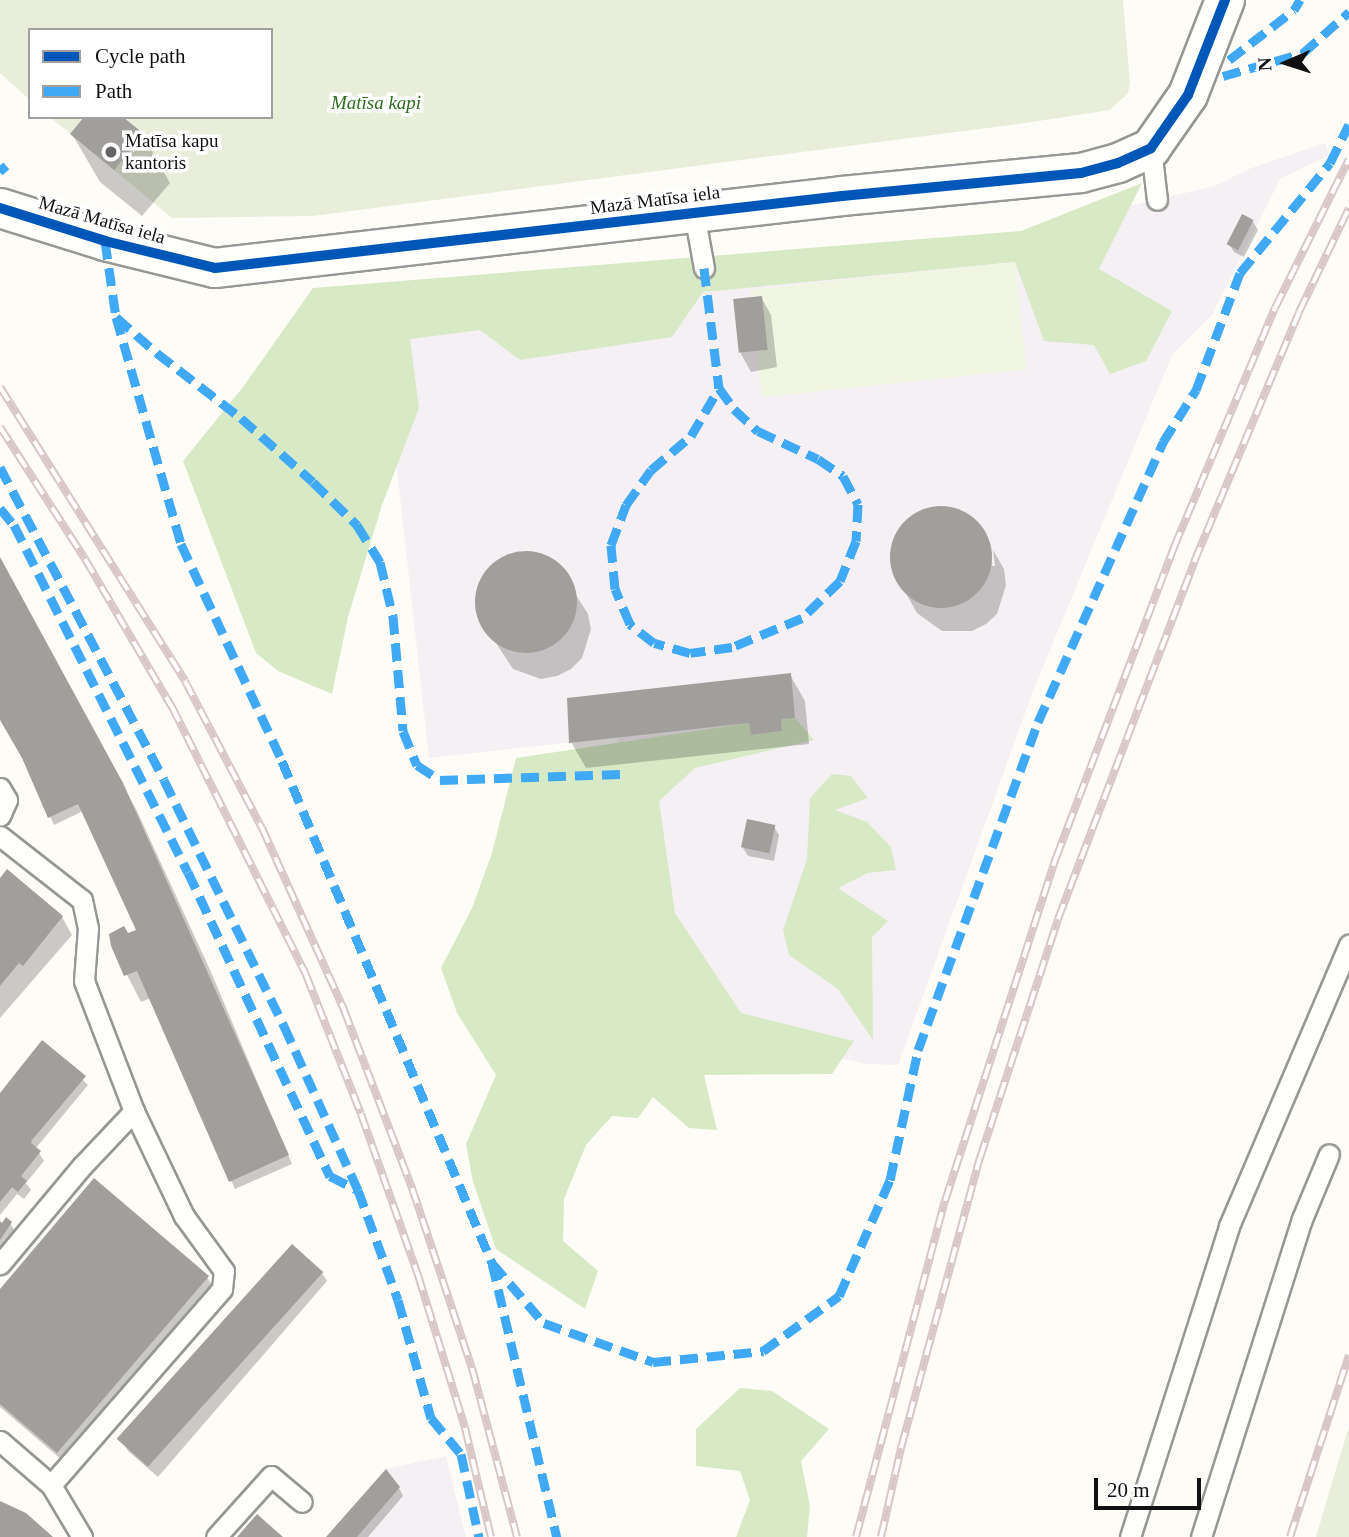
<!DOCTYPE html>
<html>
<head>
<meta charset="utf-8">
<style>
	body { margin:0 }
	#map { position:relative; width:1349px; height:1537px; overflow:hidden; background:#fdfcf7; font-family:"Times New Roman",serif }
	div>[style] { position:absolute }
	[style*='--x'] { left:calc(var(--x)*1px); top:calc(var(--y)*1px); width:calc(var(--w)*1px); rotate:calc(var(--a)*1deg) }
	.industrial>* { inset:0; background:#f5f0f3 }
	.forest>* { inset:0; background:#d8eac5 }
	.cemetery>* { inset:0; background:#e9eedb }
	.pitch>* { inset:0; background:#f0f6e1; transform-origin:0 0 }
	.shadow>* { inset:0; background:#0003 }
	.building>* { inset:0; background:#a19f9c; transform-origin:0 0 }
	.round { border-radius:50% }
	.roads { filter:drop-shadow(2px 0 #979795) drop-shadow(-2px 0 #979795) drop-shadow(0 2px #979795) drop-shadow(0 -2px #979795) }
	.service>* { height:19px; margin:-9.5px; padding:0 9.5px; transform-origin:9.5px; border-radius:9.5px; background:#fffffe }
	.minor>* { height:38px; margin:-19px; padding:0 19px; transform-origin:19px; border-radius:19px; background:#fffffe }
	.rail>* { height:8px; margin-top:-4px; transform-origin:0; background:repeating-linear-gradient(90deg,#fff 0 16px,#d9c6c7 0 32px); box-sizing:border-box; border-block:2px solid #d9c6c7 }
	.quiet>* { height:9px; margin-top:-4.5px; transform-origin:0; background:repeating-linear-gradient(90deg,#3fa9f5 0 18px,transparent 0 27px) }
	.cycleway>* { height:10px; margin:-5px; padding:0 5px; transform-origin:5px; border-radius:5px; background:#0057b8 }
	.dots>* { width:19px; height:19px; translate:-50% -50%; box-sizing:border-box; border:4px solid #fff; border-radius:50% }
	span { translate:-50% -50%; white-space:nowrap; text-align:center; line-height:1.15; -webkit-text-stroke:7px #fff; paint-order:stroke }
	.park-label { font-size:19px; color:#2f6b1f; font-style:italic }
	.poi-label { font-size:19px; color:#111 }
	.left { translate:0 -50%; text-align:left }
	.street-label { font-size:19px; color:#111 }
	.legend { position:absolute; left:28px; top:28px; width:245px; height:91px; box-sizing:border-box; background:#fff; border:2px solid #a0a0a0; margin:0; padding:9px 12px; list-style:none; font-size:21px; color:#111 }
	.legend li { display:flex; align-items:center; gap:14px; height:35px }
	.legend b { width:35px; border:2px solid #a0a0a0 }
	.north { position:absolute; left:1251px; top:28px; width:70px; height:70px; -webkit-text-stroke:5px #fff; paint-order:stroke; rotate:267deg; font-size:19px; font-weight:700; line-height:28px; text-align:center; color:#111 }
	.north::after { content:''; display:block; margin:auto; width:24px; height:32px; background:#111; clip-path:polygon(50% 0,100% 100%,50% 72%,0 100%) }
	.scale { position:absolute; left:1094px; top:1478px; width:107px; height:32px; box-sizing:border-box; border:4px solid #111; border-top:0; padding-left:9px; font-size:21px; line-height:24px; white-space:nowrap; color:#111; -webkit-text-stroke:5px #fff; paint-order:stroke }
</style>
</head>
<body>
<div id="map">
	<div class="industrial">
		<i style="clip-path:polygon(1325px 143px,1329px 155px,1280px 179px,1212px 315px,1172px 355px,1033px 691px,898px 1065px,868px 1064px,724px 1035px,637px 909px,617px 737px,429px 758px,379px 307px,1021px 231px,1215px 186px,1249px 169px)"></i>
		<i style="clip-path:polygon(446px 1456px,466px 1537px,326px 1537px,386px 1469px)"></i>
	</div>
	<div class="forest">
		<i style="clip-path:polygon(1142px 183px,1099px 269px,1172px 311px,1146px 361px,1110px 374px,1094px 345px,1044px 341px,1015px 262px,703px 292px,672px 337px,520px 360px,480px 330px,410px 339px,419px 408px,382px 505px,348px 617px,332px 694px,278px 671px,256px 653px,183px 461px,243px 387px,313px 288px,1021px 231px)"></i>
		<i style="clip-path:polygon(795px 718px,814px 740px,695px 768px,659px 801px,675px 913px,741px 1013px,854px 1041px,832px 1074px,704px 1075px,717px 1130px,689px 1128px,653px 1097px,638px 1118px,612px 1116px,586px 1145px,564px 1199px,563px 1241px,598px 1271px,585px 1309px,496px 1249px,473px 1182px,466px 1144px,496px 1075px,457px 1013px,441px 968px,472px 908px,492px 853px,516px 758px,749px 723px,751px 735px,782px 731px,781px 719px)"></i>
		<i style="clip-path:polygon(832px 774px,851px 776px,868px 798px,835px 810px,867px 822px,891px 847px,896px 870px,868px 873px,838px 888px,888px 921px,872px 937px,873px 1040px,838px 989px,789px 955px,783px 930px,807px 859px,810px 798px)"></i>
		<i style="clip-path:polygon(740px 1388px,772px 1391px,829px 1429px,801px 1461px,810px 1506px,807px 1537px,736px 1537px,750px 1500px,740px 1471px,696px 1466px,696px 1429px)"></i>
	</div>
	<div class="cemetery">
		<i style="clip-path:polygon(0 0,1123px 0,1130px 83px,1128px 93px,1110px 110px,1025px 123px,313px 216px,172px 218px,50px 117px,271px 117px,271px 30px,30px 30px,30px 100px,0 73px)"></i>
		<i style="clip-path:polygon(1349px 1427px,1349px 1537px,1316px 1537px,1339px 1459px)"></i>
	</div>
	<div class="pitch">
		<i style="left:1015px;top:262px;width:108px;height:266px;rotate:84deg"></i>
	</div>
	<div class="shadow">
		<i style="clip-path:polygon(72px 134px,143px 135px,170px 183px,142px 216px,100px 182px)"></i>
		<i style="clip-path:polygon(1253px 222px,1258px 230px,1244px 257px,1234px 252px,1229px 244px)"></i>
		<i style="clip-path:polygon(761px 297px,771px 315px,777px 367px,751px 372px,741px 354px)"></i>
		<i style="clip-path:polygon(941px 508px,971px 517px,989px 543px,992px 566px,995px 566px,993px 550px,1004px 569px,1006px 585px,997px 614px,986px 624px,972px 631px,942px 631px,917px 613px,894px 572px,892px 557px,895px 541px,913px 517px,926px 510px)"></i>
		<i style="clip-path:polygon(526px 552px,555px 562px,588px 614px,591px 629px,582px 658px,571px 669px,557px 676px,541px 679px,513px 669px,479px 617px,476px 601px,479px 586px,497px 562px,511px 555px)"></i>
		<i style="clip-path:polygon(0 560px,137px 811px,211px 972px,292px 1164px,235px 1189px,151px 998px,141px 1002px,112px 946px,138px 931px,83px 811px,54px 825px,23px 757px,0 716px)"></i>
		<i style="clip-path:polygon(790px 675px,805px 701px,809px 744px,586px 768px,571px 742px)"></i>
		<i style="clip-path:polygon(774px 827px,779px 835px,774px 861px,748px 856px,743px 848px)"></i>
		<i style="clip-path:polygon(0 880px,62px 917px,72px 935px,0 1018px)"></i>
		<i style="clip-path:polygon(44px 1041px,88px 1085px,36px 1148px,44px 1161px,26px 1183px,31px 1190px,24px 1199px,17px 1194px,0 1215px,0 1095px)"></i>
		<i style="clip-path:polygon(0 1223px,2px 1225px,10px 1223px,15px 1231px,0 1253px)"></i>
		<i style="clip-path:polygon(322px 1273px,327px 1281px,158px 1477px,128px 1451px,123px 1443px)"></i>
		<i style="clip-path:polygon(207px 1277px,212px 1285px,62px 1460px,0 1407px,0 1292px)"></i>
		<i style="clip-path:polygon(399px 1488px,403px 1496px,368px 1537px,328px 1537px)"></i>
	</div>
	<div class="building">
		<i style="clip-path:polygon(84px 117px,123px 117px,144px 134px,114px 170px,70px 134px)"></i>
		<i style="left:1242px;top:214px;width:13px;height:34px;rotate:27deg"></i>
		<i style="left:762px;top:296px;width:54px;height:29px;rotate:84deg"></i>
		<i class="round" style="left:890px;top:506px;width:102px;height:102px"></i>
		<i class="round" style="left:475px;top:551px;width:102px;height:102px"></i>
		<i style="clip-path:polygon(0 557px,123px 783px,289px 1155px,229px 1182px,137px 971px,124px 976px,111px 946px,109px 934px,124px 926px,128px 933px,136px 930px,78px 804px,48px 818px,22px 758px,0 720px)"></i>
		<i style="clip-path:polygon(791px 673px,795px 718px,781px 719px,782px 731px,751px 735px,749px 723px,569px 743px,567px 698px)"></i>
		<i style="left:747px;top:819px;width:29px;height:29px;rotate:12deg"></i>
		<i style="clip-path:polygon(7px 869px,63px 916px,23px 966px,19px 963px,0 986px,0 878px)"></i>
		<i style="clip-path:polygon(42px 1040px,86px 1076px,32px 1140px,31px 1143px,41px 1151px,21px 1176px,27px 1181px,18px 1192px,12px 1187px,0 1202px,0 1093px)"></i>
		<i style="clip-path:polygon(94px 1178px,209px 1276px,57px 1453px,0 1404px,0 1289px)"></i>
		<i style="clip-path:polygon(6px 1217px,12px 1222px,0 1240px,0 1221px,2px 1223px)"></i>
		<i style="left:292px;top:1244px;width:42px;height:262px;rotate:42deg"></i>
		<i style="clip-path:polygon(386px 1469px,400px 1487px,357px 1537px,326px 1537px)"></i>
		<i style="clip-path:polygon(0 1501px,26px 1513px,53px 1537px,0 1537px)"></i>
		<i style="clip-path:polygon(257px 1514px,283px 1537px,237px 1537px)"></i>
	</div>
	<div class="roads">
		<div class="service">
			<i style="--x:1151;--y:148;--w:52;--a:83.4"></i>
			<i style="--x:694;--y:213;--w:56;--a:79.7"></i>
			<i style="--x:0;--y:788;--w:14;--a:60"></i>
			<i style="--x:7;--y:800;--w:17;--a:114"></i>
			<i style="--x:0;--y:836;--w:104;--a:38"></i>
			<i style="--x:82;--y:900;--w:29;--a:78"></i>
			<i style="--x:88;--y:928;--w:53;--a:94.3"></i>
			<i style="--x:84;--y:981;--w:139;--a:69"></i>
			<i style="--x:134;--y:1111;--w:76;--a:133.4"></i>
			<i style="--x:82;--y:1166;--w:128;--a:129.9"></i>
			<i style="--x:0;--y:1441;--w:67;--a:40.8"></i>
			<i style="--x:51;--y:1485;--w:260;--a:-48.9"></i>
			<i style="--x:222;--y:1289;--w:18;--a:-84"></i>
			<i style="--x:224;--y:1271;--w:68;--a:-126"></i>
			<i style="--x:184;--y:1216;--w:116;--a:-115.5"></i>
			<i style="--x:51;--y:1485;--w:61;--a:59.2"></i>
			<i style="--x:216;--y:1537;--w:82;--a:-48"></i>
			<i style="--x:271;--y:1476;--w:40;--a:40"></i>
			<i style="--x:1130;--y:1537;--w:326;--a:-72.3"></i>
			<i style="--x:1229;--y:1226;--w:306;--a:-66.9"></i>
			<i style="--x:1201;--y:1537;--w:334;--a:-72.4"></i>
			<i style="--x:1302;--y:1219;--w:70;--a:-67.4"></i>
		</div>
		<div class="minor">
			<i style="--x:0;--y:208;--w:110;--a:17.4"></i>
			<i style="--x:105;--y:241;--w:113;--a:13.8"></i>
			<i style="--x:215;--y:268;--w:631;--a:-6.55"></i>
			<i style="--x:842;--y:196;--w:240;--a:-5.5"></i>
			<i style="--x:1081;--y:173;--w:38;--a:-15"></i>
			<i style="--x:1118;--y:163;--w:36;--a:-24"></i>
			<i style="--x:1151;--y:148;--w:65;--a:-55.1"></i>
			<i style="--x:1188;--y:95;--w:102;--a:-68.7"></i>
		</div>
	</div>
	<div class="rail">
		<i style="--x:0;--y:387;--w:347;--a:57.8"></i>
		<i style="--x:185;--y:681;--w:166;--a:62.4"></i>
		<i style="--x:262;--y:828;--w:200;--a:65.7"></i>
		<i style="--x:344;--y:1010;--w:191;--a:69.1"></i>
		<i style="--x:412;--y:1188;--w:190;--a:71.6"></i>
		<i style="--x:472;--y:1368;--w:175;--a:75.1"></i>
		<i style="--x:0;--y:427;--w:157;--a:57.2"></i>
		<i style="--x:85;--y:559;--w:172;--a:59.6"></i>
		<i style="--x:172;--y:707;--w:300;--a:63.4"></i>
		<i style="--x:306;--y:975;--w:149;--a:68.4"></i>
		<i style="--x:361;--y:1114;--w:171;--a:70.5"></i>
		<i style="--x:418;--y:1275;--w:160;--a:72.9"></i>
		<i style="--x:465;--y:1428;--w:112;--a:76.6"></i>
		<i style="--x:856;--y:1537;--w:348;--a:-75.2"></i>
		<i style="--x:945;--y:1201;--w:361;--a:-72.1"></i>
		<i style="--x:1056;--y:858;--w:333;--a:-69.2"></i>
		<i style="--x:1174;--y:547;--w:259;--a:-67.1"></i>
		<i style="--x:1275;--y:308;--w:166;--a:-63.6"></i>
		<i style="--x:881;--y:1537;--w:91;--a:-77.3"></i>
		<i style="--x:901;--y:1448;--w:301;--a:-74.8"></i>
		<i style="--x:980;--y:1158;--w:251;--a:-71.9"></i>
		<i style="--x:1058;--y:919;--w:382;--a:-69.1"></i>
		<i style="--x:1194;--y:562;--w:271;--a:-67.2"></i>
		<i style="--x:1299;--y:312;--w:115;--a:-64.3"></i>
		<i style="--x:1290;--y:1537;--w:191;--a:-72"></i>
	</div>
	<div class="quiet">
		<i style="--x:1229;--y:60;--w:82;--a:-37.6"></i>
		<i style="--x:1294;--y:10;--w:12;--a:-59"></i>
		<i style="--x:1223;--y:76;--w:83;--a:-16"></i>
		<i style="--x:1303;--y:53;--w:62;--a:-41.7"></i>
		<i style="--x:0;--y:165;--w:9;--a:49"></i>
		<i style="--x:105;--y:241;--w:77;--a:81.8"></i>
		<i style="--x:116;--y:317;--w:55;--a:41.3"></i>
		<i style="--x:157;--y:353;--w:106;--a:37.7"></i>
		<i style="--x:241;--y:418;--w:96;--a:41.6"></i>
		<i style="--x:313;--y:482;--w:62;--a:44.3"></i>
		<i style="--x:357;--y:525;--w:44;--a:58.1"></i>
		<i style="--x:380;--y:562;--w:56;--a:76.5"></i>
		<i style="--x:393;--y:616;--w:115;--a:85"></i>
		<i style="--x:403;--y:731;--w:37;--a:68"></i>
		<i style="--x:417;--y:765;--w:27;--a:33"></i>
		<i style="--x:440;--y:780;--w:181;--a:-1.9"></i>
		<i style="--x:704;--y:268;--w:121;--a:82.9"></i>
		<i style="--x:719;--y:388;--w:26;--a:54"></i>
		<i style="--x:734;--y:409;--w:33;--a:43"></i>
		<i style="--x:758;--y:431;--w:66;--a:25"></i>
		<i style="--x:818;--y:459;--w:30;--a:34"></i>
		<i style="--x:843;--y:476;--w:32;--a:62"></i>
		<i style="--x:858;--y:504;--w:37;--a:93"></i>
		<i style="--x:856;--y:541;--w:43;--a:111.8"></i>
		<i style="--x:840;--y:581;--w:53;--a:135.8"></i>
		<i style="--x:802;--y:618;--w:76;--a:157.5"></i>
		<i style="--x:732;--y:647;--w:42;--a:171.9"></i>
		<i style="--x:690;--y:653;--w:37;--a:-164"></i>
		<i style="--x:654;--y:643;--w:31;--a:-142"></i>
		<i style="--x:630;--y:624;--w:38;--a:-113"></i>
		<i style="--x:615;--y:589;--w:44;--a:-95.2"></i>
		<i style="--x:611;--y:545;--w:43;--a:-69.4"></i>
		<i style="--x:626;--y:505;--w:43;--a:-54.5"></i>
		<i style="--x:651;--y:470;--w:52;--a:-40.4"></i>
		<i style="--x:691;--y:436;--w:56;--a:-59.7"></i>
		<i style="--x:116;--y:317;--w:236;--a:74"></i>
		<i style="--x:181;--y:544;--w:239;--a:65"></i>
		<i style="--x:282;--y:761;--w:544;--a:67.3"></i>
		<i style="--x:492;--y:1263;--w:282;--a:76.7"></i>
		<i style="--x:0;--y:467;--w:353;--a:62.3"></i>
		<i style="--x:164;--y:780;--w:274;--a:64"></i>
		<i style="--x:284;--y:1026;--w:180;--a:65.7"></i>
		<i style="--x:358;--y:1190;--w:117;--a:70"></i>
		<i style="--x:398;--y:1300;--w:123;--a:74.4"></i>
		<i style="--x:431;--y:1418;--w:47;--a:50.2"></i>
		<i style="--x:461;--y:1454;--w:85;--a:77.8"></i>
		<i style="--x:0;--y:508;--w:22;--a:51"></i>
		<i style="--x:14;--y:525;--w:388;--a:63.4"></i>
		<i style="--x:188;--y:872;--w:336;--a:65"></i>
		<i style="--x:330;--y:1176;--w:31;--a:27"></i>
		<i style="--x:492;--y:1263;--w:79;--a:49.1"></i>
		<i style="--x:544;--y:1323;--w:116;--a:19.7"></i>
		<i style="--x:653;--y:1362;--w:111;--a:-5.7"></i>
		<i style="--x:763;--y:1351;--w:94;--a:-35.9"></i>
		<i style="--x:839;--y:1296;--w:127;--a:-66.3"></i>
		<i style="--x:890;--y:1180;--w:133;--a:-77.8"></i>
		<i style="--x:918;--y:1050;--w:349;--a:-69.9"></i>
		<i style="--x:1038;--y:722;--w:307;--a:-65.9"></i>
		<i style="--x:1163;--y:442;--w:62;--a:-57.6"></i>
		<i style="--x:1196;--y:390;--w:125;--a:-69.4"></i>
		<i style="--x:1240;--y:273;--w:142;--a:-50.7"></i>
		<i style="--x:1330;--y:163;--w:43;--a:-64"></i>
	</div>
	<div class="cycleway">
		<i style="--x:0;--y:208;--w:110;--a:17.4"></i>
		<i style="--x:105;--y:241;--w:113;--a:13.8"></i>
		<i style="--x:215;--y:268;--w:631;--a:-6.55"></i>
		<i style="--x:842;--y:196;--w:240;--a:-5.5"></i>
		<i style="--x:1081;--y:173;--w:38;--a:-15"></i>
		<i style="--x:1118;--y:163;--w:36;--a:-24"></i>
		<i style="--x:1151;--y:148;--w:65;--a:-55.1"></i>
		<i style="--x:1188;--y:95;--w:102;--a:-68.7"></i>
	</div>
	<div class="dots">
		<i style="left:111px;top:152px;background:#646362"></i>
	</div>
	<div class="park-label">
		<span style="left:376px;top:103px">Matīsa kapi</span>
	</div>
	<div class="poi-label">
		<span class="left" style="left:125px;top:152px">Matīsa kapu<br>kantoris</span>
	</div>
	<div class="street-label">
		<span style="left:655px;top:200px;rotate:-7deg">Mazā Matīsa iela</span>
		<span style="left:102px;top:220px;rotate:16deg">Mazā Matīsa iela</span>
	</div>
	<ul class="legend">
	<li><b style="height:9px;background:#0057b8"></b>Cycle path</li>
	<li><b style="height:9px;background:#3fa9f5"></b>Path</li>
	</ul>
	<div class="north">N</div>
	<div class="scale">20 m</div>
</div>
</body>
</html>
